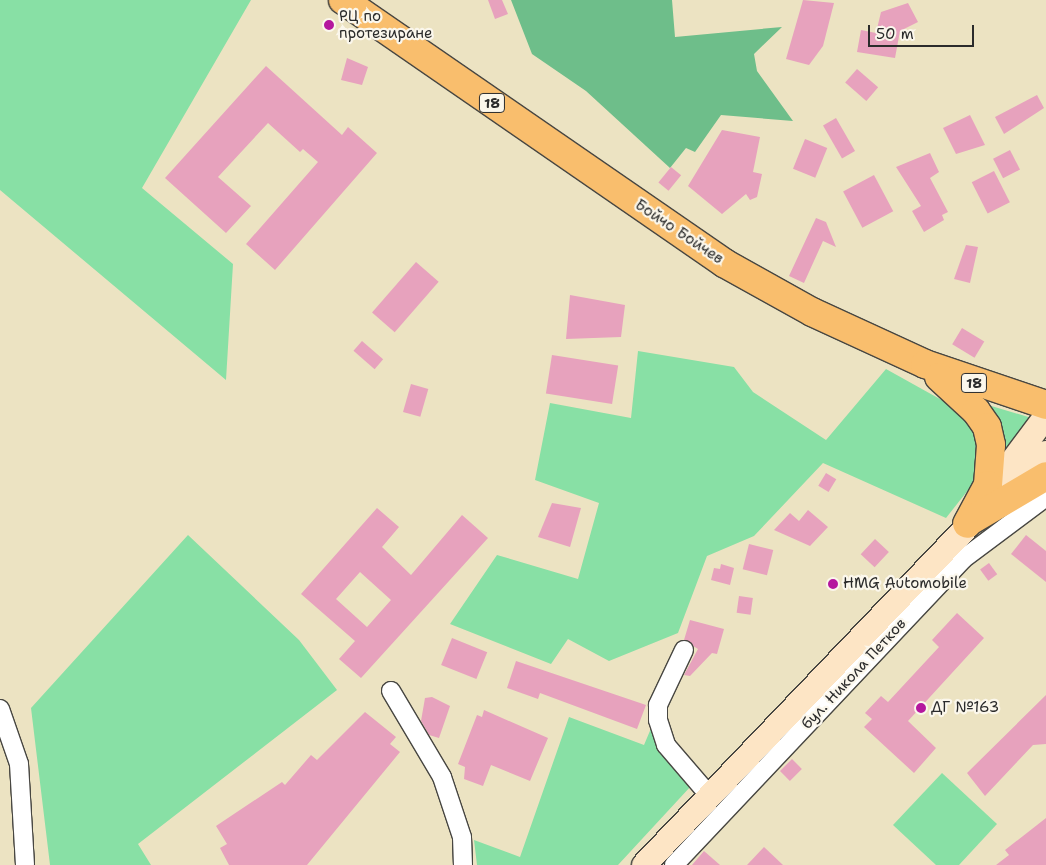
<!DOCTYPE html>
<html>
<head>
<meta charset="utf-8">
<style>
	body { margin:0 }
	#map { position:relative; width:1046px; height:865px; overflow:hidden; background:#ece3c2; font-family:"Shantell Sans",sans-serif }
	div>[style] { position:absolute }
	[style*='--x'] { left:calc(var(--x)*1px); top:calc(var(--y)*1px); width:calc(var(--w)*1px); rotate:calc(var(--a)*1deg) }
	.green>* { inset:0; background:#88e0a5 }
	.forest>* { inset:0; background:#6ebe8a }
	.building>* { inset:0; background:#e7a2bd; transform-origin:0 0 }
	.roads { filter:drop-shadow(1px 0 #484742) drop-shadow(-1px 0 #484742) drop-shadow(0 1px #484742) drop-shadow(0 -1px #484742) }
	.street>* { height:18px; margin:-9px; padding:0 9px; transform-origin:9px; border-radius:9px; background:#fff }
	.secondary>* { height:24px; margin:-12px; padding:0 12px; transform-origin:12px; border-radius:12px; background:#fde5c5 }
	.highway>* { height:28px; margin:-14px; padding:0 14px; transform-origin:14px; border-radius:14px; background:#f9be6d }
	.dots>* { width:14px; height:14px; translate:-50% -50%; box-sizing:border-box; border:2px solid #fbf7ec; border-radius:50% }
	span { translate:-50% -50%; white-space:nowrap; text-align:center; line-height:1.15; -webkit-text-stroke:4.5px #fbf7ec; paint-order:stroke }
	.shield-label span { padding:1px 4px; background:#fbf7ec; border:1px solid; border-radius:4px; -webkit-text-stroke-width:0 }
	.shield-label { font-size:14px; color:#2b2b2b; font-weight:700 }
	.poi-label { font-size:15px; color:#2b2b2b }
	.left { translate:0 -50%; text-align:left }
	.street-label { font-size:15px; color:#2b2b2b }
	.scale { position:absolute; left:868px; top:25px; width:106px; height:22px; box-sizing:border-box; border:2px solid #2b2b2b; border-top:0; padding-left:6px; font-size:15px; line-height:18px; white-space:nowrap; color:#2b2b2b; -webkit-text-stroke:4px #fbf7ec; paint-order:stroke }
</style>
</head>
<body>
<div id="map">
	<div class="green">
		<i style="clip-path:polygon(0 0,251px 0,142px 188px,233px 264px,226px 380px,0 190px)"></i>
		<i style="clip-path:polygon(638px 351px,734px 367px,753px 392px,826px 440px,886px 369px,965px 413px,982px 449px,980px 475px,946px 518px,823px 463px,754px 536px,707px 556px,678px 633px,609px 661px,568px 639px,551px 664px,450px 624px,497px 555px,578px 579px,599px 503px,535px 480px,550px 403px,631px 418px)"></i>
		<i style="clip-path:polygon(978px 402px,1035px 419px,999px 468px)"></i>
		<i style="clip-path:polygon(188px 535px,299px 640px,337px 690px,138px 844px,151px 865px,50px 865px,31px 708px)"></i>
		<i style="clip-path:polygon(569px 717px,644px 745px,652px 726px,691px 786px,618px 865px,477px 865px,474px 840px,520px 857px)"></i>
		<i style="clip-path:polygon(942px 773px,997px 824px,959px 865px,936px 865px,893px 825px)"></i>
	</div>
	<div class="forest">
		<i style="clip-path:polygon(511px 0,672px 0,675px 37px,782px 27px,754px 54px,757px 71px,793px 121px,721px 115px,695px 152px,686px 148px,670px 168px,586px 91px,532px 54px)"></i>
	</div>
	<div class="building">
		<i style="clip-path:polygon(488px 0,502px 0,508px 14px,495px 19px)"></i>
		<i style="clip-path:polygon(803px 0,834px 3px,823px 46px,809px 65px,786px 59px)"></i>
		<i style="clip-path:polygon(908px 3px,918px 22px,900px 31px,895px 58px,857px 52px,861px 30px,876px 33px,881px 12px)"></i>
		<i style="clip-path:polygon(347px 58px,368px 67px,362px 85px,341px 80px)"></i>
		<i style="clip-path:polygon(266px 66px,342px 135px,348px 127px,377px 153px,275px 270px,246px 244px,318px 162px,303px 149px,300px 152px,268px 123px,218px 177px,251px 206px,226px 233px,165px 178px)"></i>
		<i style="left:857px;top:69px;width:28px;height:18px;rotate:41deg"></i>
		<i style="clip-path:polygon(1037px 95px,1044px 108px,1004px 134px,995px 117px)"></i>
		<i style="clip-path:polygon(970px 115px,985px 145px,956px 154px,943px 128px)"></i>
		<i style="left:836px;top:118px;width:38px;height:15px;rotate:60deg"></i>
		<i style="clip-path:polygon(722px 130px,760px 137px,753px 172px,762px 174px,757px 197px,750px 200px,746px 194px,722px 214px,688px 186px)"></i>
		<i style="left:805px;top:139px;width:24px;height:32px;rotate:22deg"></i>
		<i style="left:1010px;top:150px;width:22px;height:19px;rotate:63deg"></i>
		<i style="clip-path:polygon(930px 153px,939px 172px,930px 178px,948px 212px,942px 215px,944px 220px,924px 232px,912px 211px,921px 206px,896px 167px)"></i>
		<i style="left:671px;top:167px;width:13px;height:20px;rotate:39deg"></i>
		<i style="left:994px;top:171px;width:35px;height:25px;rotate:63deg"></i>
		<i style="left:874px;top:175px;width:41px;height:35px;rotate:62deg"></i>
		<i style="clip-path:polygon(816px 218px,826px 222px,836px 247px,823px 241px,804px 283px,789px 276px)"></i>
		<i style="clip-path:polygon(966px 245px,978px 247px,970px 283px,954px 279px)"></i>
		<i style="left:416px;top:262px;width:30px;height:67px;rotate:41deg"></i>
		<i style="clip-path:polygon(570px 295px,625px 305px,621px 337px,566px 339px)"></i>
		<i style="left:962px;top:328px;width:26px;height:19px;rotate:31deg"></i>
		<i style="left:362px;top:341px;width:28px;height:13px;rotate:41deg"></i>
		<i style="left:552px;top:355px;width:67px;height:39px;rotate:9deg"></i>
		<i style="left:411px;top:384px;width:18px;height:29px;rotate:16deg"></i>
		<i style="left:826px;top:473px;width:12px;height:15px;rotate:31deg"></i>
		<i style="clip-path:polygon(552px 503px,581px 508px,570px 547px,538px 537px)"></i>
		<i style="clip-path:polygon(evenodd,377px 508px,399px 527px,382px 547px,411px 575px,462px 515px,488px 538px,361px 678px,339px 659px,355px 641px,301px 594px,377px 508px,360px 572px,391px 600px,367px 627px,336px 599px,360px 572px)"></i>
		<i style="clip-path:polygon(808px 510px,828px 527px,810px 546px,774px 530px,790px 513px,799px 521px)"></i>
		<i style="clip-path:polygon(1026px 535px,1046px 551px,1046px 582px,1011px 554px)"></i>
		<i style="left:875px;top:539px;width:19px;height:21px;rotate:43deg"></i>
		<i style="left:749px;top:544px;width:25px;height:26px;rotate:14deg"></i>
		<i style="left:989px;top:563px;width:14px;height:11px;rotate:54deg"></i>
		<i style="clip-path:polygon(721px 564px,734px 568px,730px 585px,711px 580px,714px 568px,720px 569px)"></i>
		<i style="left:739px;top:596px;width:14px;height:17px;rotate:8deg"></i>
		<i style="clip-path:polygon(957px 613px,984px 638px,908px 721px,936px 748px,914px 773px,864px 727px,872px 719px,865px 713px,881px 696px,888px 702px,939px 647px,932px 640px)"></i>
		<i style="clip-path:polygon(690px 620px,724px 629px,717px 654px,712px 653px,690px 676px,684px 675px,698px 649px,684px 640px)"></i>
		<i style="left:452px;top:638px;width:38px;height:29px;rotate:22deg"></i>
		<i style="clip-path:polygon(516px 661px,646px 705px,637px 729px,540px 693px,538px 699px,507px 688px)"></i>
		<i style="clip-path:polygon(1046px 695px,1046px 744px,1033px 745px,985px 796px,967px 773px)"></i>
		<i style="clip-path:polygon(432px 697px,450px 706px,439px 738px,429px 735px,421px 721px,425px 698px)"></i>
		<i style="clip-path:polygon(484px 710px,548px 738px,530px 781px,491px 765px,483px 786px,464px 779px,465px 767px,458px 764px,477px 715px,482px 717px)"></i>
		<i style="clip-path:polygon(365px 712px,396px 737px,390px 744px,400px 752px,307px 865px,229px 865px,220px 848px,227px 844px,216px 826px,282px 782px,285px 785px,311px 755px,317px 760px)"></i>
		<i style="left:792px;top:759px;width:14px;height:17px;rotate:45deg"></i>
		<i style="clip-path:polygon(1046px 818px,1046px 865px,996px 865px,1009px 855px,1005px 850px)"></i>
		<i style="clip-path:polygon(764px 847px,783px 865px,747px 865px)"></i>
		<i style="clip-path:polygon(704px 851px,720px 865px,692px 865px)"></i>
	</div>
	<div class="roads">
		<div class="street">
			<i style="--x:684;--y:650;--w:61;--a:115.3"></i>
			<i style="--x:658;--y:705;--w:15;--a:90"></i>
			<i style="--x:658;--y:720;--w:26;--a:72"></i>
			<i style="--x:666;--y:745;--w:66;--a:49.3"></i>
			<i style="--x:391;--y:691;--w:100;--a:59.3"></i>
			<i style="--x:442;--y:777;--w:63;--a:71.6"></i>
			<i style="--x:462;--y:837;--w:28;--a:88"></i>
			<i style="--x:0;--y:709;--w:58;--a:70.9"></i>
			<i style="--x:19;--y:764;--w:101;--a:86.6"></i>
			<i style="--x:674;--y:865;--w:421;--a:-46.6"></i>
			<i style="--x:963;--y:559;--w:104;--a:-36.8"></i>
		</div>
		<div class="secondary">
			<i style="--x:1007;--y:489;--w:53;--a:-42.7"></i>
			<i style="--x:984;--y:499;--w:104;--a:-53.2"></i>
			<i style="--x:644;--y:865;--w:489;--a:-46.3"></i>
		</div>
		<div class="highway">
			<i style="--x:343;--y:0;--w:463;--a:34.6"></i>
			<i style="--x:724;--y:263;--w:101;--a:29.1"></i>
			<i style="--x:812;--y:312;--w:124;--a:24.7"></i>
			<i style="--x:925;--y:364;--w:128;--a:18.7"></i>
			<i style="--x:939;--y:377;--w:50;--a:42.6"></i>
			<i style="--x:976;--y:411;--w:19;--a:55"></i>
			<i style="--x:987;--y:427;--w:18;--a:77"></i>
			<i style="--x:991;--y:445;--w:40;--a:94.3"></i>
			<i style="--x:988;--y:485;--w:44;--a:118.3"></i>
			<i style="--x:970;--y:521;--w:88;--a:-30.6"></i>
		</div>
	</div>
	<div class="dots">
		<i style="left:329px;top:25px;background:#b5179e"></i>
		<i style="left:833px;top:584px;background:#b5179e"></i>
		<i style="left:921px;top:708px;background:#b5179e"></i>
	</div>
	<div class="shield-label">
		<span style="left:492px;top:103px">18</span>
		<span style="left:974px;top:383px">18</span>
	</div>
	<div class="poi-label">
		<span class="left" style="left:339px;top:25px">РЦ по<br>протезиране</span>
		<span class="left" style="left:843px;top:584px">HMG Automobile</span>
		<span class="left" style="left:931px;top:708px">ДГ №163</span>
	</div>
	<div class="street-label">
		<span style="left:679px;top:232px;rotate:34deg">Бойчо Бойчев</span>
		<span style="left:854px;top:674px;rotate:-47deg">бул. Никола Петков</span>
	</div>
	<div class="scale">50 m</div>
</div>
</body>
</html>
